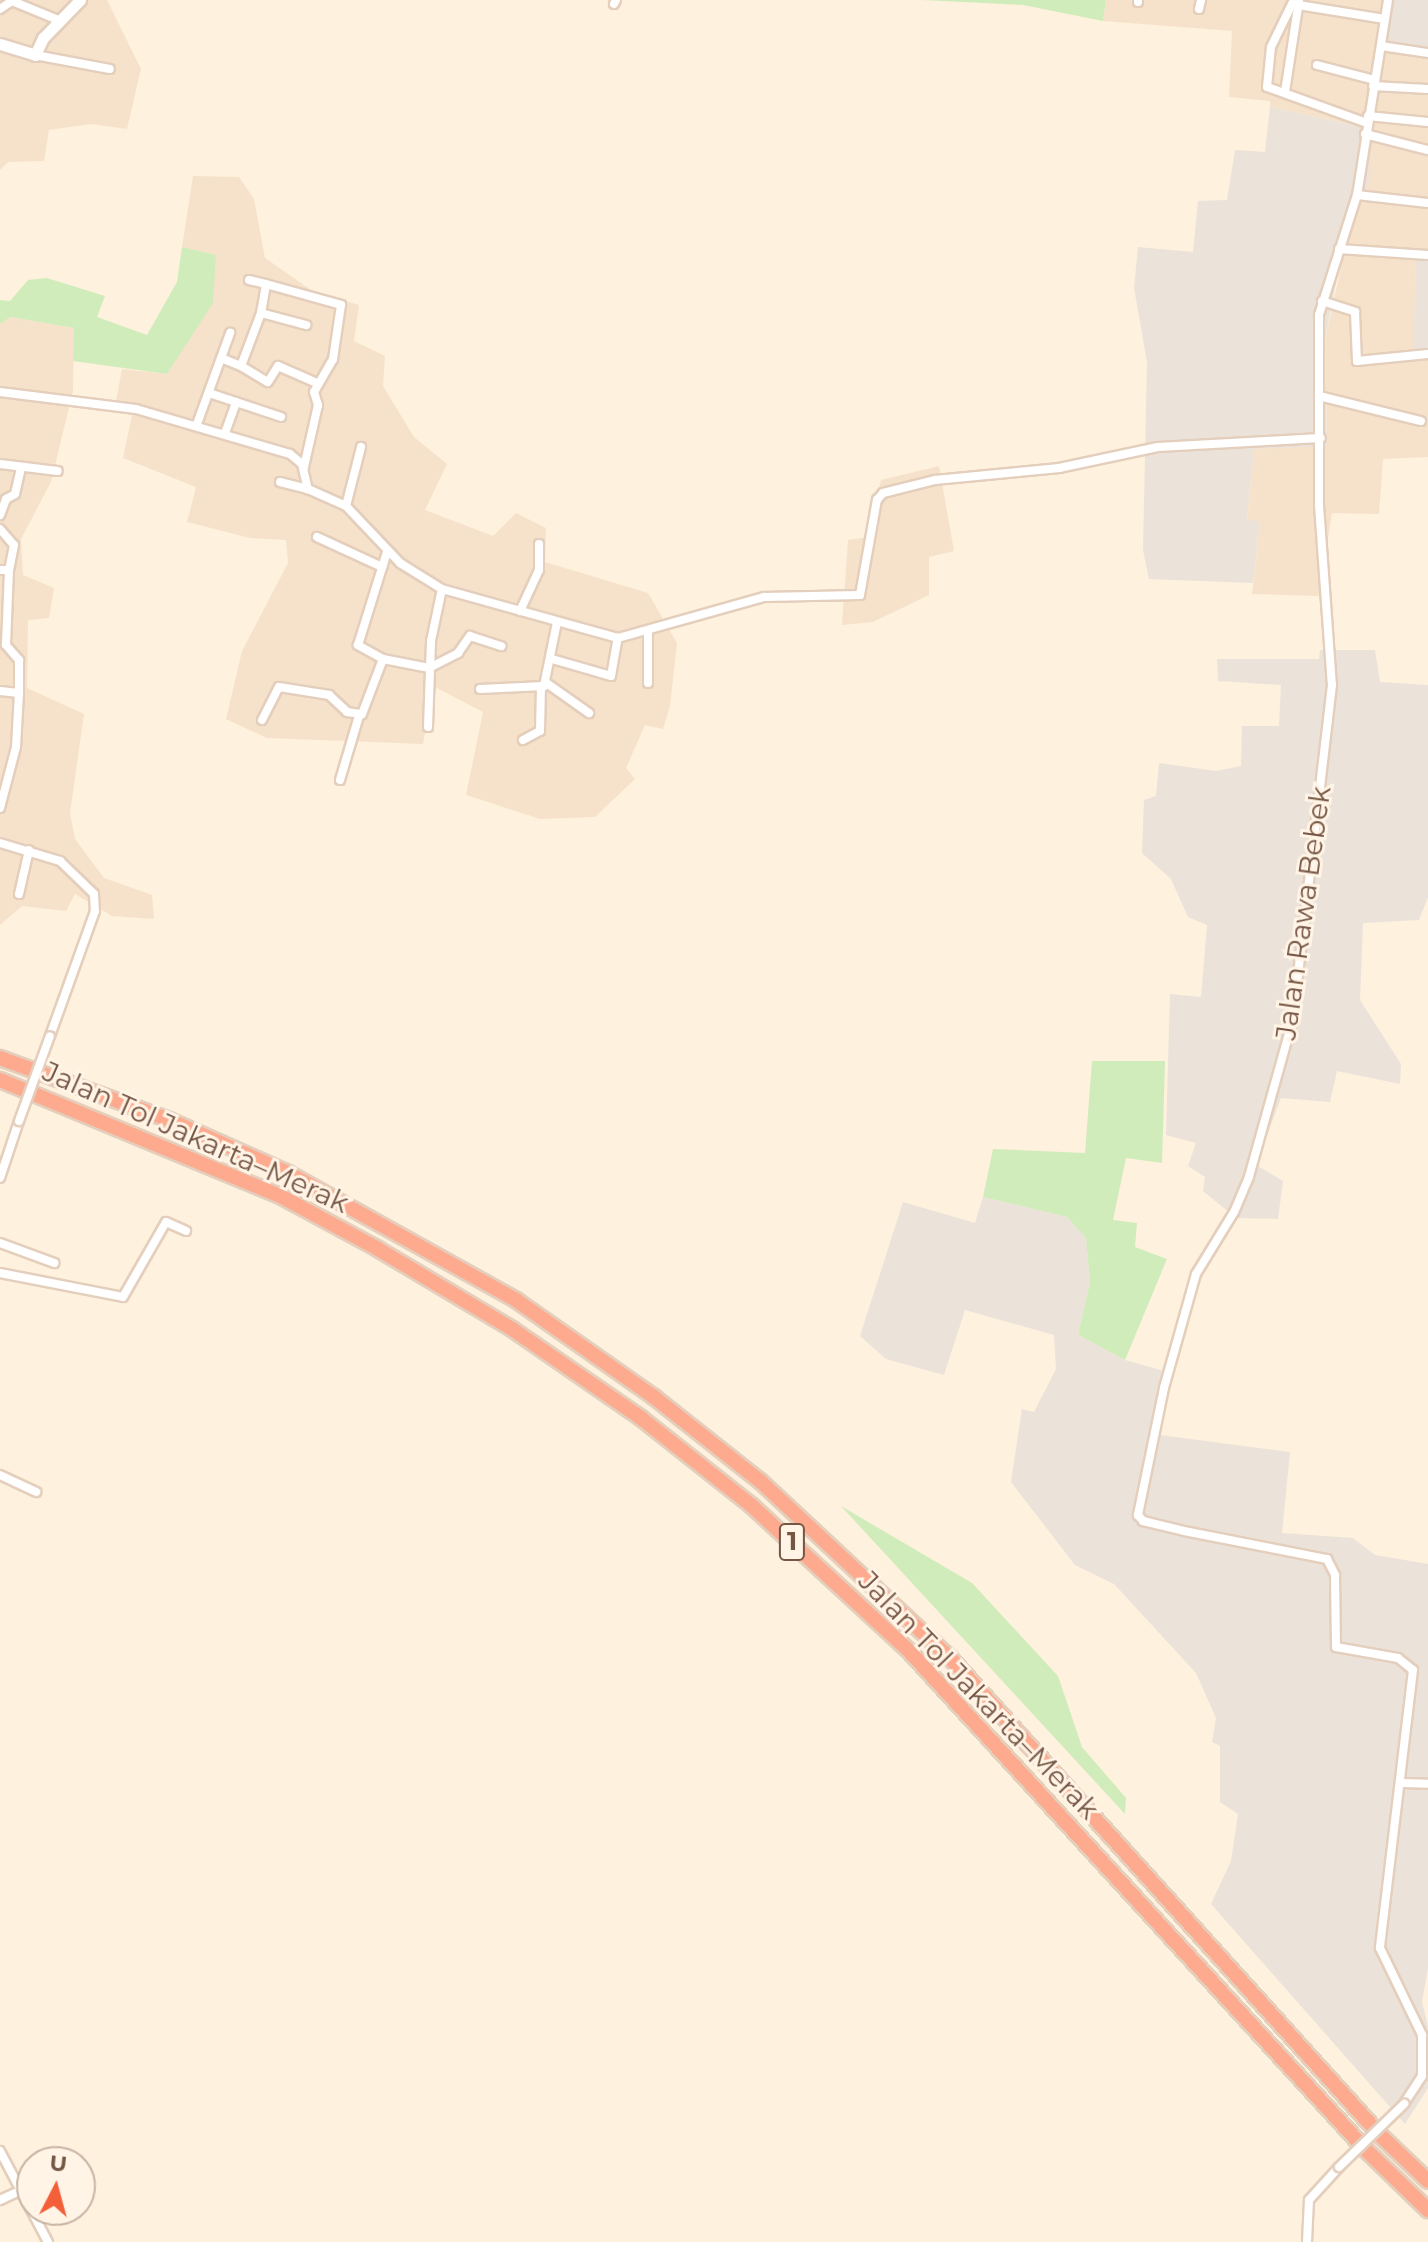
<!DOCTYPE html>
<html>
<head>
<meta charset="utf-8">
<style>
	body { margin:0 }
	#map { position:relative; width:1428px; height:2242px; overflow:hidden; background:#fef1dd; font-family:Montserrat,sans-serif }
	div>[style] { position:absolute }
	[style*='--x'] { left:calc(var(--x)*1px); top:calc(var(--y)*1px); width:calc(var(--w)*1px); rotate:calc(var(--a)*1deg) }
	.residential>* { inset:0; background:#f6e2cb }
	.industrial>* { inset:0; background:#ebe2da }
	.green>* { inset:0; background:#d0ecbb }
	.roads { filter:drop-shadow(2px 0 #e4cebc) drop-shadow(-2px 0 #e4cebc) drop-shadow(0 2px #e4cebc) drop-shadow(0 -2px #e4cebc) }
	.street>* { height:8px; margin:-4px; padding:0 4px; transform-origin:4px; border-radius:4px; background:#fff }
	.secondary>* { height:11px; margin:-5.5px; padding:0 5.5px; transform-origin:5.5px; border-radius:5.5px; background:#fff }
	.highway>* { height:14px; margin:-7px; padding:0 7px; transform-origin:7px; border-radius:7px; background:#fdaa8f }
	.bridges { filter:drop-shadow(2px 0 #e4cebc) drop-shadow(-2px 0 #e4cebc) drop-shadow(0 2px #e4cebc) drop-shadow(0 -2px #e4cebc) }
	.street-bridge>* { height:8px; margin:-4px; padding:0 4px; transform-origin:4px; border-radius:4px; background:#fff }
	span { translate:-50% -50%; white-space:nowrap; text-align:center; line-height:1.15; -webkit-text-stroke:6px #fff4e5; paint-order:stroke }
	.shield-label span { padding:2px 6px; background:#fff4e5; border:2px solid; border-radius:6px; -webkit-text-stroke-width:0 }
	.shield-label { font-size:26px; color:#755544; font-weight:700 }
	.street-label { font-size:28px; color:#755544 }
	.north { position:absolute; left:16px; top:2146px; width:80px; height:80px; box-sizing:border-box; background:#fff4e5; border:2px solid #c8b4a5; border-radius:50%; rotate:6deg; font-size:22px; font-weight:700; line-height:32px; text-align:center; color:#755544 }
	.north::after { content:''; display:block; margin:auto; width:28px; height:36px; background:#f25f38; clip-path:polygon(50% 0,100% 100%,50% 72%,0 100%) }
</style>
</head>
<body>
<div id="map">
	<div class="residential">
		<i style="clip-path:polygon(0 0,107px 0,141px 69px,127px 129px,91px 124px,49px 130px,44px 161px,8px 162px,0 170px)"></i>
		<i style="clip-path:polygon(1106px 0,1383px 0,1377px 41px,1428px 47px,1428px 260px,1416px 261px,1414px 358px,1428px 359px,1428px 457px,1383px 459px,1379px 514px,1332px 513px,1319px 596px,1252px 594px,1260px 522px,1247px 520px,1254px 449px,1327px 445px,1325px 341px,1371px 129px,1270px 107px,1270px 101px,1229px 97px,1232px 31px,1103px 21px)"></i>
		<i style="clip-path:polygon(193px 176px,239px 177px,254px 199px,265px 258px,311px 290px,359px 305px,354px 341px,385px 356px,383px 386px,414px 437px,447px 464px,425px 510px,493px 536px,516px 513px,546px 528px,545px 562px,648px 593px,677px 643px,670px 706px,663px 729px,645px 725px,626px 768px,635px 779px,595px 817px,540px 819px,466px 795px,483px 712px,433px 686px,423px 744px,267px 738px,226px 719px,242px 651px,288px 563px,286px 540px,250px 538px,187px 522px,196px 487px,123px 458px,132px 415px,114px 412px,122px 369px,167px 374px,216px 255px,182px 247px)"></i>
		<i style="clip-path:polygon(9px 317px,74px 328px,73px 391px,51px 482px,21px 539px,23px 575px,54px 588px,49px 618px,28px 620px,27px 688px,84px 714px,70px 813px,75px 839px,104px 878px,152px 895px,154px 919px,112px 916px,75px 894px,66px 911px,22px 906px,0 925px,0 324px)"></i>
		<i style="clip-path:polygon(939px 466px,954px 551px,929px 557px,929px 595px,873px 622px,842px 625px,848px 540px,868px 537px,881px 480px)"></i>
	</div>
	<div class="industrial">
		<i style="clip-path:polygon(1383px 0,1428px 0,1428px 47px,1376px 41px)"></i>
		<i style="clip-path:polygon(1270px 107px,1371px 129px,1370px 179px,1340px 261px,1325px 341px,1327px 446px,1254px 449px,1247px 519px,1260px 522px,1253px 583px,1149px 579px,1143px 550px,1147px 362px,1134px 288px,1138px 247px,1193px 252px,1198px 201px,1227px 200px,1235px 150px,1265px 152px)"></i>
		<i style="clip-path:polygon(1416px 260px,1428px 260px,1428px 359px,1413px 358px)"></i>
		<i style="clip-path:polygon(1320px 650px,1375px 650px,1380px 682px,1428px 685px,1428px 897px,1419px 920px,1363px 923px,1360px 1000px,1401px 1064px,1400px 1084px,1337px 1071px,1330px 1102px,1281px 1098px,1256px 1165px,1283px 1181px,1278px 1219px,1236px 1218px,1203px 1191px,1205px 1177px,1188px 1166px,1196px 1143px,1166px 1135px,1170px 994px,1201px 997px,1207px 925px,1188px 917px,1171px 879px,1142px 853px,1144px 800px,1156px 796px,1159px 763px,1216px 771px,1241px 766px,1242px 726px,1279px 726px,1281px 685px,1218px 681px,1217px 659px,1319px 659px)"></i>
		<i style="clip-path:polygon(983px 1197px,1067px 1217px,1086px 1238px,1090px 1282px,1078px 1335px,1125px 1360px,1171px 1373px,1160px 1435px,1290px 1452px,1282px 1533px,1353px 1538px,1375px 1555px,1428px 1564px,1428px 1968px,1422px 2002px,1428px 2026px,1428px 2088px,1405px 2124px,1211px 1904px,1231px 1861px,1238px 1814px,1220px 1802px,1220px 1746px,1212px 1742px,1216px 1718px,1196px 1673px,1114px 1584px,1075px 1565px,1011px 1482px,1022px 1409px,1034px 1412px,1056px 1369px,1054px 1335px,965px 1310px,944px 1375px,886px 1359px,860px 1336px,903px 1202px,975px 1223px)"></i>
	</div>
	<div class="green">
		<i style="clip-path:polygon(922px 0,1106px 0,1103px 21px,1023px 5px)"></i>
		<i style="clip-path:polygon(182px 247px,216px 255px,213px 303px,167px 374px,73px 361px,74px 328px,10px 317px,0 324px,0 300px,10px 301px,28px 280px,47px 278px,105px 296px,97px 317px,147px 335px,177px 282px)"></i>
		<i style="clip-path:polygon(1092px 1061px,1165px 1061px,1162px 1163px,1126px 1158px,1113px 1220px,1137px 1223px,1135px 1247px,1167px 1259px,1125px 1360px,1078px 1335px,1090px 1282px,1086px 1238px,1067px 1217px,983px 1197px,993px 1149px,1085px 1153px)"></i>
		<i style="clip-path:polygon(841px 1506px,972px 1583px,1058px 1676px,1082px 1747px,1126px 1798px,1125px 1814px)"></i>
	</div>
	<div class="roads">
		<div class="street">
			<i style="--x:1388;--y:0;--w:197;--a:99"></i>
			<i style="--x:1357;--y:195;--w:126;--a:107.6"></i>
			<i style="--x:1319;--y:315;--w:190;--a:90"></i>
			<i style="--x:1319;--y:505;--w:180;--a:85.9"></i>
			<i style="--x:1332;--y:685;--w:336;--a:96.7"></i>
			<i style="--x:1293;--y:1019;--w:164;--a:105.6"></i>
			<i style="--x:1249;--y:1177;--w:38;--a:113"></i>
			<i style="--x:1234;--y:1212;--w:73;--a:121.5"></i>
			<i style="--x:1196;--y:1274;--w:118;--a:105.7"></i>
			<i style="--x:1164;--y:1388;--w:130;--a:101.6"></i>
			<i style="--x:1138;--y:1515;--w:8;--a:50"></i>
			<i style="--x:1143;--y:1521;--w:42;--a:13.7"></i>
			<i style="--x:1184;--y:1531;--w:146;--a:11.1"></i>
			<i style="--x:1327;--y:1559;--w:18;--a:63"></i>
			<i style="--x:1335;--y:1575;--w:72;--a:89.2"></i>
			<i style="--x:1336;--y:1647;--w:63;--a:10.1"></i>
			<i style="--x:1398;--y:1658;--w:19;--a:39"></i>
			<i style="--x:1413;--y:1670;--w:280;--a:96.8"></i>
			<i style="--x:1380;--y:1948;--w:97;--a:64.2"></i>
			<i style="--x:1422;--y:2035;--w:41;--a:90"></i>
			<i style="--x:1422;--y:2076;--w:33;--a:123"></i>
			<i style="--x:1138;--y:2;--w:2;--a:-90"></i>
			<i style="--x:614;--y:4;--w:4;--a:-63"></i>
			<i style="--x:0;--y:9;--w:14;--a:-34"></i>
			<i style="--x:12;--y:1;--w:50;--a:22.4"></i>
			<i style="--x:1199;--y:9;--w:9;--a:-77"></i>
			<i style="--x:1381;--y:46;--w:48;--a:8.5"></i>
			<i style="--x:35;--y:55;--w:76;--a:10.6"></i>
			<i style="--x:1317;--y:65;--w:60;--a:14.5"></i>
			<i style="--x:1373;--y:86;--w:55;--a:3.1"></i>
			<i style="--x:1285;--y:92;--w:93;--a:-81.3"></i>
			<i style="--x:1368;--y:116;--w:60;--a:5.7"></i>
			<i style="--x:1367;--y:123;--w:106;--a:-160.2"></i>
			<i style="--x:1267;--y:87;--w:40;--a:-84.3"></i>
			<i style="--x:1271;--y:47;--w:48;--a:-64"></i>
			<i style="--x:1292;--y:4;--w:94;--a:9.2"></i>
			<i style="--x:1365;--y:134;--w:65;--a:14.3"></i>
			<i style="--x:1357;--y:195;--w:71;--a:6.4"></i>
			<i style="--x:1339;--y:249;--w:89;--a:3.9"></i>
			<i style="--x:249;--y:280;--w:17;--a:13"></i>
			<i style="--x:1322;--y:301;--w:35;--a:18"></i>
			<i style="--x:1355;--y:312;--w:49;--a:87.7"></i>
			<i style="--x:1357;--y:361;--w:71;--a:-5.6"></i>
			<i style="--x:261;--y:313;--w:29;--a:-80"></i>
			<i style="--x:266;--y:284;--w:78;--a:15.6"></i>
			<i style="--x:341;--y:305;--w:55;--a:98.4"></i>
			<i style="--x:333;--y:359;--w:38;--a:120"></i>
			<i style="--x:314;--y:392;--w:14;--a:73"></i>
			<i style="--x:318;--y:405;--w:64;--a:102.7"></i>
			<i style="--x:221;--y:358;--w:27;--a:-70"></i>
			<i style="--x:241;--y:366;--w:31;--a:31"></i>
			<i style="--x:268;--y:382;--w:19;--a:-58"></i>
			<i style="--x:278;--y:366;--w:43;--a:23.6"></i>
			<i style="--x:0;--y:392;--w:137;--a:7.1"></i>
			<i style="--x:136;--y:409;--w:160;--a:16.3"></i>
			<i style="--x:290;--y:454;--w:16;--a:40"></i>
			<i style="--x:302;--y:464;--w:26;--a:77"></i>
			<i style="--x:308;--y:489;--w:42;--a:24.1"></i>
			<i style="--x:346;--y:506;--w:79;--a:46.5"></i>
			<i style="--x:400;--y:563;--w:49;--a:31.8"></i>
			<i style="--x:442;--y:589;--w:183;--a:15.6"></i>
			<i style="--x:618;--y:638;--w:152;--a:-15.7"></i>
			<i style="--x:764;--y:597;--w:96;--a:-1.2"></i>
			<i style="--x:860;--y:595;--w:97;--a:-79.9"></i>
			<i style="--x:877;--y:500;--w:9;--a:-49"></i>
			<i style="--x:883;--y:493;--w:54;--a:-14"></i>
			<i style="--x:935;--y:480;--w:125;--a:-5.5"></i>
			<i style="--x:1059;--y:468;--w:101;--a:-12"></i>
			<i style="--x:1158;--y:447;--w:163;--a:-3.2"></i>
			<i style="--x:209;--y:393;--w:76;--a:18.4"></i>
			<i style="--x:1319;--y:396;--w:105;--a:13.8"></i>
			<i style="--x:197;--y:424;--w:70;--a:-70"></i>
			<i style="--x:221;--y:358;--w:22;--a:22"></i>
			<i style="--x:241;--y:366;--w:57;--a:-69.3"></i>
			<i style="--x:261;--y:313;--w:47;--a:14.9"></i>
			<i style="--x:225;--y:433;--w:33;--a:-70"></i>
			<i style="--x:0;--y:464;--w:58;--a:6.9"></i>
			<i style="--x:280;--y:482;--w:29;--a:14"></i>
			<i style="--x:346;--y:506;--w:61;--a:-75.7"></i>
			<i style="--x:0;--y:515;--w:17;--a:-69"></i>
			<i style="--x:6;--y:499;--w:10;--a:-29"></i>
			<i style="--x:15;--y:494;--w:28;--a:-77"></i>
			<i style="--x:0;--y:529;--w:21;--a:49"></i>
			<i style="--x:14;--y:545;--w:25;--a:101"></i>
			<i style="--x:317;--y:537;--w:72;--a:24.8"></i>
			<i style="--x:0;--y:570;--w:9;--a:0"></i>
			<i style="--x:9;--y:570;--w:75;--a:92.3"></i>
			<i style="--x:6;--y:645;--w:20;--a:49"></i>
			<i style="--x:19;--y:660;--w:33;--a:90"></i>
			<i style="--x:520;--y:611;--w:45;--a:-65.1"></i>
			<i style="--x:539;--y:570;--w:26;--a:-90"></i>
			<i style="--x:648;--y:632;--w:51;--a:90"></i>
			<i style="--x:383;--y:659;--w:47;--a:11.1"></i>
			<i style="--x:429;--y:668;--w:33;--a:-27"></i>
			<i style="--x:458;--y:653;--w:21;--a:-55"></i>
			<i style="--x:470;--y:636;--w:33;--a:18"></i>
			<i style="--x:552;--y:659;--w:61;--a:16.1"></i>
			<i style="--x:611;--y:676;--w:39;--a:-80"></i>
			<i style="--x:545;--y:682;--w:54;--a:35.2"></i>
			<i style="--x:480;--y:689;--w:64;--a:-2.7"></i>
			<i style="--x:544;--y:686;--w:65;--a:-78.5"></i>
			<i style="--x:0;--y:691;--w:19;--a:6"></i>
			<i style="--x:19;--y:693;--w:54;--a:93.2"></i>
			<i style="--x:16;--y:747;--w:63;--a:104.7"></i>
			<i style="--x:262;--y:720;--w:37;--a:-63"></i>
			<i style="--x:279;--y:687;--w:51;--a:9.1"></i>
			<i style="--x:329;--y:695;--w:25;--a:43"></i>
			<i style="--x:347;--y:712;--w:15;--a:8"></i>
			<i style="--x:362;--y:714;--w:59;--a:-69.1"></i>
			<i style="--x:383;--y:659;--w:29;--a:-151"></i>
			<i style="--x:358;--y:645;--w:97;--a:-72.7"></i>
			<i style="--x:428;--y:727;--w:86;--a:-88"></i>
			<i style="--x:431;--y:641;--w:53;--a:-78.1"></i>
			<i style="--x:523;--y:740;--w:19;--a:-28"></i>
			<i style="--x:540;--y:731;--w:44;--a:-88.7"></i>
			<i style="--x:340;--y:780;--w:67;--a:-73.5"></i>
			<i style="--x:0;--y:843;--w:63;--a:16.7"></i>
			<i style="--x:60;--y:861;--w:47;--a:44.1"></i>
			<i style="--x:94;--y:894;--w:17;--a:87"></i>
			<i style="--x:95;--y:911;--w:133;--a:109.8"></i>
			<i style="--x:19;--y:894;--w:45;--a:-77.2"></i>
			<i style="--x:0;--y:1178;--w:60;--a:-71.6"></i>
			<i style="--x:0;--y:1243;--w:58;--a:20.3"></i>
			<i style="--x:0;--y:1273;--w:125;--a:11"></i>
			<i style="--x:123;--y:1297;--w:86;--a:-60.2"></i>
			<i style="--x:166;--y:1222;--w:22;--a:24"></i>
			<i style="--x:0;--y:1475;--w:40;--a:25"></i>
			<i style="--x:1403;--y:1783;--w:25;--a:2"></i>
			<i style="--x:0;--y:2151;--w:103;--a:62.2"></i>
			<i style="--x:0;--y:2200;--w:23;--a:-25"></i>
			<i style="--x:1307;--y:2242;--w:42;--a:-87.3"></i>
			<i style="--x:1309;--y:2200;--w:45;--a:-47.7"></i>
		</div>
		<div class="secondary">
			<i style="--x:0;--y:44;--w:37;--a:17"></i>
			<i style="--x:35;--y:55;--w:19;--a:-65"></i>
			<i style="--x:43;--y:38;--w:53;--a:-45.8"></i>
		</div>
		<div class="highway">
			<i style="--x:0;--y:1058;--w:180;--a:20.1"></i>
			<i style="--x:169;--y:1120;--w:130;--a:24"></i>
			<i style="--x:288;--y:1173;--w:261;--a:29.1"></i>
			<i style="--x:516;--y:1300;--w:169;--a:35.1"></i>
			<i style="--x:654;--y:1397;--w:135;--a:38.4"></i>
			<i style="--x:760;--y:1481;--w:262;--a:43"></i>
			<i style="--x:952;--y:1660;--w:639;--a:47.98"></i>
			<i style="--x:1380;--y:2135;--w:66;--a:43.8"></i>
			<i style="--x:0;--y:1080;--w:305;--a:22.5"></i>
			<i style="--x:282;--y:1197;--w:109;--a:28.4"></i>
			<i style="--x:378;--y:1249;--w:156;--a:30.8"></i>
			<i style="--x:512;--y:1329;--w:157;--a:34.6"></i>
			<i style="--x:641;--y:1418;--w:142;--a:38.4"></i>
			<i style="--x:752;--y:1506;--w:215;--a:42.7"></i>
			<i style="--x:910;--y:1652;--w:674;--a:47.53"></i>
			<i style="--x:1365;--y:2149;--w:88;--a:44.1"></i>
		</div>
	</div>
	<div class="bridges">
		<div class="street-bridge">
			<i style="--x:19;--y:1121;--w:90;--a:-70"></i>
			<i style="--x:1339;--y:2167;--w:91;--a:-44.1"></i>
		</div>
	</div>
	<div class="shield-label">
		<span style="left:792px;top:1542px">1</span>
	</div>
	<div class="street-label">
		<span style="left:1303px;top:913px;rotate:-82deg">Jalan Rawa Bebek</span>
		<span style="left:196px;top:1137px;rotate:24deg">Jalan Tol Jakarta–Merak</span>
		<span style="left:979px;top:1695px;rotate:46deg">Jalan Tol Jakarta–Merak</span>
	</div>
	<div class="north">U</div>
</div>
</body>
</html>
